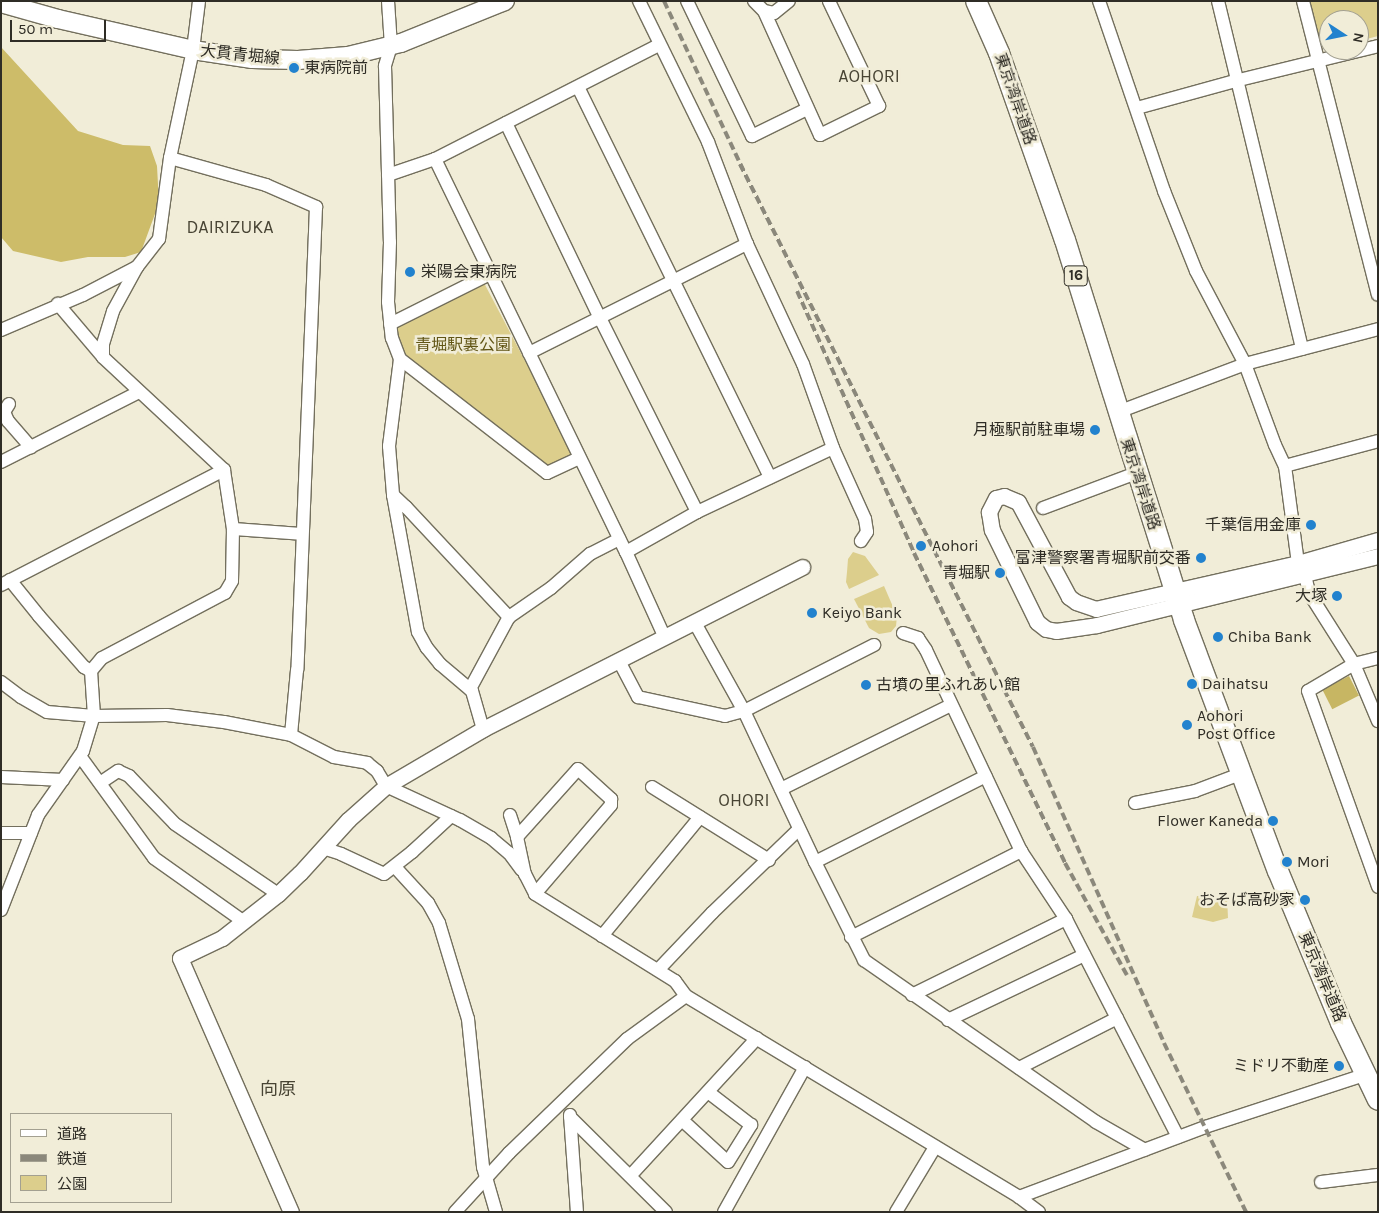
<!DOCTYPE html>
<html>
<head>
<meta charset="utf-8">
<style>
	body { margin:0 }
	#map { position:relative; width:1379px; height:1213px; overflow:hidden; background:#f1edd8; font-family:Karla,"Noto Sans JP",sans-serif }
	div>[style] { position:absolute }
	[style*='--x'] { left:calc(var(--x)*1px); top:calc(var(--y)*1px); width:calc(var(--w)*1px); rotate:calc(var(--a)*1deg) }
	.green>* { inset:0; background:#dcce8c }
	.forest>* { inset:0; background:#cdbc69 }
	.water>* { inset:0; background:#c7b663; transform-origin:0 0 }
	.roads { filter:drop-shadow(1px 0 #736f5d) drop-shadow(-1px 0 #736f5d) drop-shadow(0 1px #736f5d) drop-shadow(0 -1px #736f5d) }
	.minor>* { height:12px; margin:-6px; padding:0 6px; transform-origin:6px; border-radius:6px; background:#fff }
	.tertiary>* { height:15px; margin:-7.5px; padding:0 7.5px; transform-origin:7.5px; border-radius:7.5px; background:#fff }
	.secondary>* { height:18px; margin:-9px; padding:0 9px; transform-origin:9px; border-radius:9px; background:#fff }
	.trunk>* { height:20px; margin:-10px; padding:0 10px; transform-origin:10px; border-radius:10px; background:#fff }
	.rail>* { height:4px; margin-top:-2px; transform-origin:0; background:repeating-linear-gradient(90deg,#8b887b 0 8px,transparent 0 12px) }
	.dots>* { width:14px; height:14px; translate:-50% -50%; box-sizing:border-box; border:2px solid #f1edd8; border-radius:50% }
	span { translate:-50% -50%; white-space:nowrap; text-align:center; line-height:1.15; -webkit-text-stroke:5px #f1edd8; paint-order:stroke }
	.shield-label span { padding:1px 4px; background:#f1edd8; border:1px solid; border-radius:4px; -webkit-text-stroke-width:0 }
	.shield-label { font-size:15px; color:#2f2d26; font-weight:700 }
	.street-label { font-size:16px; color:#2f2d26 }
	.poi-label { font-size:16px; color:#2f2d26 }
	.left { translate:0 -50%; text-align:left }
	.right { translate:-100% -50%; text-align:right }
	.park-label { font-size:16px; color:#615515 }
	.neighbourhood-label { font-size:18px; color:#484434 }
	.frame { position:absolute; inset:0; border:2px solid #2f2d26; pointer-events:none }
	.legend { position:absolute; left:10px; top:1113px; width:162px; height:90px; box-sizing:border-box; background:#f1edd8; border:1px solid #a3a091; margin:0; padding:6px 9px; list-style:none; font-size:15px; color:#2f2d26 }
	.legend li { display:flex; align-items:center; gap:10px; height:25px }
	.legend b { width:25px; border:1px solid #a3a091 }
	.north { position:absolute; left:1319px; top:10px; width:50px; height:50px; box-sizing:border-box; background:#f1edd8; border:1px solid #a3a091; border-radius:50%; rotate:101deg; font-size:14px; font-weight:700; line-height:20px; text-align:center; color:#2f2d26 }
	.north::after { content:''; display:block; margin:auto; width:18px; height:22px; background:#2282ce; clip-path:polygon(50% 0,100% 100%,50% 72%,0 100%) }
	.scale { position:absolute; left:10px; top:20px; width:96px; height:22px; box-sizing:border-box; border:2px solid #2f2d26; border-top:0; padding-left:6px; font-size:15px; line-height:18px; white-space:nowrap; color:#2f2d26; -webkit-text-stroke:4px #f1edd8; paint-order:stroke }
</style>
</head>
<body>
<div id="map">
	<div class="green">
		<i style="clip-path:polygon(1310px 1px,1378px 1px,1378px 36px,1359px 41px,1359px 20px,1329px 20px,1329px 49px,1326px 50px,1320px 46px)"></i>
		<i style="clip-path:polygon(483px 281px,575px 456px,547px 470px,403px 356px,396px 328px)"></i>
		<i style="clip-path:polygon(853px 552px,865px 556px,879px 575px,849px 589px,846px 582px,847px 572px,848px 559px)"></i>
		<i style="clip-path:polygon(884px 586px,897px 616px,896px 626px,891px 632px,879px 634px,869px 628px,854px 599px)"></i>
		<i style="clip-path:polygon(1197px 896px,1227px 897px,1228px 918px,1213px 922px,1192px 917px)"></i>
	</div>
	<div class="forest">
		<i style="clip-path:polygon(1px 47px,78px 131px,123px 145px,150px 146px,157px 166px,159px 203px,141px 252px,125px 257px,88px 257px,61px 262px,13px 251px,1px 237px)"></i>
	</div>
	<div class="water">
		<i style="left:1349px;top:676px;width:22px;height:30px;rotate:63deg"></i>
	</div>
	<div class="roads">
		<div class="minor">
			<i style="--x:388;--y:1;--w:45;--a:86.2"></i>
			<i style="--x:391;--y:46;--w:21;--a:107"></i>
			<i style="--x:385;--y:66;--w:176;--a:88.4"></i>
			<i style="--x:390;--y:242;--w:60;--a:91.9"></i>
			<i style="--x:388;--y:302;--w:36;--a:84"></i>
			<i style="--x:392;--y:338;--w:22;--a:69"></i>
			<i style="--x:400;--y:359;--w:88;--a:97.2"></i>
			<i style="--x:389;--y:446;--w:49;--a:85.3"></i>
			<i style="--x:393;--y:495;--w:139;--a:79.7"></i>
			<i style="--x:418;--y:632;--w:18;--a:61"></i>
			<i style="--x:427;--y:648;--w:21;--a:51"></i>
			<i style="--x:440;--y:664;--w:42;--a:40.2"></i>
			<i style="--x:472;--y:691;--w:40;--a:74"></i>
			<i style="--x:639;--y:1;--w:157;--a:63.9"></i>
			<i style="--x:708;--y:142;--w:109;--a:69.1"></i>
			<i style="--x:747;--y:244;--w:132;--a:65"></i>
			<i style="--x:803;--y:364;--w:89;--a:70.3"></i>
			<i style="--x:833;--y:448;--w:78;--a:65.7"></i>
			<i style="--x:865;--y:519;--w:13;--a:81"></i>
			<i style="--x:867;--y:532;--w:11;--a:124"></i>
			<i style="--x:687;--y:1;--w:150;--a:64.3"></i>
			<i style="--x:752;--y:136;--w:61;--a:-26.1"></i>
			<i style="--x:754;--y:1;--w:14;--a:45"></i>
			<i style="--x:764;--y:11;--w:10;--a:11"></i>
			<i style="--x:774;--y:13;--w:19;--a:-39"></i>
			<i style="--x:1099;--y:1;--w:201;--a:71.1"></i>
			<i style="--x:1164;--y:191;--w:86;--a:68.2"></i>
			<i style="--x:1196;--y:271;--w:105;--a:62.2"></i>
			<i style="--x:1245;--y:364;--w:86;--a:69.7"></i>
			<i style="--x:1275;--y:445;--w:23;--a:65"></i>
			<i style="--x:1285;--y:466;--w:98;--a:82.4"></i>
			<i style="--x:1218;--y:1;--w:358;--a:76.4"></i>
			<i style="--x:1303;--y:1;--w:303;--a:75.7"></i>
			<i style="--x:764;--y:11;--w:136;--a:65.7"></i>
			<i style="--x:820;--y:135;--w:66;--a:-26.2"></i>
			<i style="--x:879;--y:106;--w:116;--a:-115.5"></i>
			<i style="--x:578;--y:87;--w:435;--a:63.8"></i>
			<i style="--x:1137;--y:108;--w:106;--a:-15.4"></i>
			<i style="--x:1239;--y:80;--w:143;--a:-13.7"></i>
			<i style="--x:506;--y:123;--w:216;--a:64.3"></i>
			<i style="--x:600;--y:318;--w:217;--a:63.4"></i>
			<i style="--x:170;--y:158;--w:100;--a:15.7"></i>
			<i style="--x:266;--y:185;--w:55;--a:23.7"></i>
			<i style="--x:316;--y:207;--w:463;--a:92.3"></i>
			<i style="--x:297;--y:670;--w:65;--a:95.3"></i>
			<i style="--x:435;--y:159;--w:437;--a:64.1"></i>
			<i style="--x:626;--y:552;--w:94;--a:65.6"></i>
			<i style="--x:388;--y:175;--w:50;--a:-18.8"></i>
			<i style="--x:435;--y:159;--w:251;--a:-27"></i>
			<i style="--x:390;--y:324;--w:112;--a:-26.6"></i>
			<i style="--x:1;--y:330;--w:89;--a:-23.1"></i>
			<i style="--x:83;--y:295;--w:61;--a:-27.4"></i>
			<i style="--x:529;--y:353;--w:244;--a:-26.6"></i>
			<i style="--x:103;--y:357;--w:13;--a:-90"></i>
			<i style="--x:103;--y:344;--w:34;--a:-73"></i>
			<i style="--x:113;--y:311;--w:50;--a:-61.4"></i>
			<i style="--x:137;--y:267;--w:36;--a:-52"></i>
			<i style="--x:159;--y:239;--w:82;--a:-82.3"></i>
			<i style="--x:170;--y:158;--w:110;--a:-78"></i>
			<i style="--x:193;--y:50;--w:49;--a:-83"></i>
			<i style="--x:400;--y:359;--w:186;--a:37.8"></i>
			<i style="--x:547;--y:473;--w:35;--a:-25"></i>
			<i style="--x:9;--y:404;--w:9;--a:122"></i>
			<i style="--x:4;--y:412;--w:10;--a:66"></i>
			<i style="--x:8;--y:421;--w:35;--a:49"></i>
			<i style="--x:1118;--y:412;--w:136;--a:-20.7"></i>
			<i style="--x:1245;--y:364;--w:138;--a:-14.7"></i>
			<i style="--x:1;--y:462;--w:155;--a:-26.9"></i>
			<i style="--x:1285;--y:466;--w:96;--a:-15"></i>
			<i style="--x:393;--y:495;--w:18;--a:43"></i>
			<i style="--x:406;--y:507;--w:151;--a:46.9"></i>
			<i style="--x:1043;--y:508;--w:99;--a:-20.6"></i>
			<i style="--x:233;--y:529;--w:69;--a:4.1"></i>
			<i style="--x:626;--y:552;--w:81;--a:-29.4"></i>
			<i style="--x:697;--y:512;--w:150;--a:-25.2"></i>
			<i style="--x:1305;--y:575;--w:18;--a:77"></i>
			<i style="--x:1309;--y:593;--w:84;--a:57.6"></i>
			<i style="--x:1354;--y:664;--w:62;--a:67.2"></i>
			<i style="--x:10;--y:580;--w:46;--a:51.1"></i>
			<i style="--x:39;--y:616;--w:68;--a:48.6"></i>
			<i style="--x:84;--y:667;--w:8;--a:30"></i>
			<i style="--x:1;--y:585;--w:251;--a:-27.3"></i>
			<i style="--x:695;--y:623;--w:101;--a:60.9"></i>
			<i style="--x:744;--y:711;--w:167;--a:64.8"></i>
			<i style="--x:815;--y:862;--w:110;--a:63.4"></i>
			<i style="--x:864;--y:960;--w:283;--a:34.9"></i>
			<i style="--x:1096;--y:1122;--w:56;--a:29.7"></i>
			<i style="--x:903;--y:633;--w:16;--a:18"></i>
			<i style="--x:918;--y:638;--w:14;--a:56"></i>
			<i style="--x:926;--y:650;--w:222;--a:64.7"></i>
			<i style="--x:1021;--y:851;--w:82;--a:56.5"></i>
			<i style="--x:1066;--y:919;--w:245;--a:62.8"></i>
			<i style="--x:1378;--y:658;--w:25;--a:166"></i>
			<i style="--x:1354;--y:664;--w:53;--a:149.6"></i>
			<i style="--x:1308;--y:691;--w:208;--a:70.3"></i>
			<i style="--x:619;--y:661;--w:41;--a:62.2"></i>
			<i style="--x:638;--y:697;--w:89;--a:12.3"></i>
			<i style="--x:725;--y:716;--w:20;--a:-15"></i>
			<i style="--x:744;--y:711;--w:146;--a:-26.9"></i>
			<i style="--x:1;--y:682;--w:25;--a:37"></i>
			<i style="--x:21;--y:697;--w:30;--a:30"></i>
			<i style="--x:47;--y:712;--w:47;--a:4.9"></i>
			<i style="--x:94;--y:716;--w:73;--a:-0.8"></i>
			<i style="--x:167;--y:715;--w:57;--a:7"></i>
			<i style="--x:224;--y:722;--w:68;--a:11"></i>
			<i style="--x:291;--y:735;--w:48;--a:27.1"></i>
			<i style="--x:334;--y:757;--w:34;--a:10"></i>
			<i style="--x:367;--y:763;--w:13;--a:39"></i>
			<i style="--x:377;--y:771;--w:17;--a:59"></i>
			<i style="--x:386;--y:786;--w:81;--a:24.7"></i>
			<i style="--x:460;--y:820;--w:36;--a:30"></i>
			<i style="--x:491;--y:838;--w:23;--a:40"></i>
			<i style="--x:509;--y:853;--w:21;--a:53"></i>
			<i style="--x:470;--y:689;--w:82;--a:-61.6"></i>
			<i style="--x:509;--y:617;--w:51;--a:-34.6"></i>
			<i style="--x:551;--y:588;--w:52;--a:-41.1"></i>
			<i style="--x:590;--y:554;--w:33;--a:-27"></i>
			<i style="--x:80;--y:756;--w:126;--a:54"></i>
			<i style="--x:154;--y:858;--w:110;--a:35.4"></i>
			<i style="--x:1;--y:777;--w:62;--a:2.8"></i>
			<i style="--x:100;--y:783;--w:22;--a:-34"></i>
			<i style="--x:118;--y:771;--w:12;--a:24"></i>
			<i style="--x:129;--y:776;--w:66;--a:46.2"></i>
			<i style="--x:175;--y:824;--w:125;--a:34.2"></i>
			<i style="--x:652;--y:787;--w:138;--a:32"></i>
			<i style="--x:781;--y:789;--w:190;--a:-26.3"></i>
			<i style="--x:1135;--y:803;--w:61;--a:-11.3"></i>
			<i style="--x:1195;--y:791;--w:48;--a:-20.7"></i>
			<i style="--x:510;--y:815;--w:23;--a:72"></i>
			<i style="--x:517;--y:837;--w:38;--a:78"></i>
			<i style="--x:525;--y:874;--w:22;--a:63"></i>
			<i style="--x:535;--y:894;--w:165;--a:31.9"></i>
			<i style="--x:675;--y:981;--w:19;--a:54"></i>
			<i style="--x:686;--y:996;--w:389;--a:31.1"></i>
			<i style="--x:1019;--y:1197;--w:25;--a:37"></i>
			<i style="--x:1;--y:833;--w:30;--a:0"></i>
			<i style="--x:517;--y:837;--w:91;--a:-48.1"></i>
			<i style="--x:578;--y:769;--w:45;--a:42.3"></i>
			<i style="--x:611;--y:799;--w:6;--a:90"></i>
			<i style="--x:611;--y:805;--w:117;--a:130.5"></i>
			<i style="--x:323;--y:848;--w:19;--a:18"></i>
			<i style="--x:341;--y:854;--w:47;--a:24.9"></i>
			<i style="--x:384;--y:874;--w:36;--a:-38"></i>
			<i style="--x:412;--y:852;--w:53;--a:-42.7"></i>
			<i style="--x:815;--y:862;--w:191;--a:-26.7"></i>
			<i style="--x:395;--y:867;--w:49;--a:47.5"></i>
			<i style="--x:428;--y:903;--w:23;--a:61"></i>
			<i style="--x:439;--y:923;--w:100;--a:73.2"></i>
			<i style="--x:468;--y:1019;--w:149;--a:84.2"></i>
			<i style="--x:483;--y:1167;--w:47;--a:73.9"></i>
			<i style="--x:1;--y:910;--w:102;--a:-68.7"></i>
			<i style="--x:38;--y:815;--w:78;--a:-54.9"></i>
			<i style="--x:83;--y:751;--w:37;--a:-73"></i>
			<i style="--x:94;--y:716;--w:45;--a:-93.8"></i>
			<i style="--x:91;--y:671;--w:17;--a:-50"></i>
			<i style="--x:102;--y:658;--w:139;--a:-27.9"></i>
			<i style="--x:225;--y:593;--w:14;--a:-60"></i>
			<i style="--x:232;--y:581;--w:52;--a:-88.9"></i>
			<i style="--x:233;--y:529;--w:60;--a:-98.7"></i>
			<i style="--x:224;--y:470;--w:166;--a:-137"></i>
			<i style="--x:103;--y:357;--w:70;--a:-130.3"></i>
			<i style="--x:602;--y:936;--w:154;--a:-50.5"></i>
			<i style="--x:851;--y:937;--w:191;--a:-26.8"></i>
			<i style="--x:658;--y:970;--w:79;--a:-46.5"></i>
			<i style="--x:712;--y:913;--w:121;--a:-44"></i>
			<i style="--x:912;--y:995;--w:172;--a:-26.3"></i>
			<i style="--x:948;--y:1020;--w:151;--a:-25.5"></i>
			<i style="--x:1019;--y:1068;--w:110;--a:-27"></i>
			<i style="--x:570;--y:1115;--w:97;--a:85.9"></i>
			<i style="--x:570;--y:1117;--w:135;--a:44.7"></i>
			<i style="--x:682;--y:1120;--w:62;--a:42.4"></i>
			<i style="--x:728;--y:1162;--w:44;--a:-58.1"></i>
			<i style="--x:751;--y:1125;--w:54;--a:-142.5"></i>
			<i style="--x:631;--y:1175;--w:186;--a:-47.4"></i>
			<i style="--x:1321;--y:1182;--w:57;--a:-7"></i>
			<i style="--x:1019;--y:1197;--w:199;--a:-20.6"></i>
			<i style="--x:1205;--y:1127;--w:167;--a:-18.1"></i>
			<i style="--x:455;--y:1212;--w:80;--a:-47.5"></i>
			<i style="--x:509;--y:1153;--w:164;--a:-44"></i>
			<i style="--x:627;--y:1039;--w:73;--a:-36.1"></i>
			<i style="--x:724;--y:1212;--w:166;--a:-60.8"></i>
			<i style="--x:896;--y:1212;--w:76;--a:-59"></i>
		</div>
		<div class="tertiary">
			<i style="--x:1378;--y:540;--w:83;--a:164"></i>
			<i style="--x:1298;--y:563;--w:207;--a:167.2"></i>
			<i style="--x:1096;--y:609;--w:21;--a:-161"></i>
			<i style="--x:1076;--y:602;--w:9;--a:-144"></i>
			<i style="--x:1069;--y:597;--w:108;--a:-118.2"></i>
			<i style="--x:1018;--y:502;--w:15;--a:-157"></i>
			<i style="--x:1004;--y:496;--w:8;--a:166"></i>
			<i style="--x:996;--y:498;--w:16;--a:117"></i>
			<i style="--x:989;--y:512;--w:18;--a:81"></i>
			<i style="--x:992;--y:530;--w:102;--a:63.9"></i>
			<i style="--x:1037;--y:622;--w:11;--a:38"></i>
			<i style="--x:1046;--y:629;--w:10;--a:11"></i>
			<i style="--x:1056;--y:631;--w:41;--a:-8.3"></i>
			<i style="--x:1097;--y:625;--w:289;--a:-13.8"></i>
			<i style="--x:291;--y:1212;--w:277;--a:-113.6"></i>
			<i style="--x:180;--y:958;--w:47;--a:-25.5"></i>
			<i style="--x:222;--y:938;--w:71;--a:-38.2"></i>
			<i style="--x:278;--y:894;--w:30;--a:-44"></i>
			<i style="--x:300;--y:873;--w:72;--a:-47.8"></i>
			<i style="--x:348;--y:820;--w:51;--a:-41.8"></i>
			<i style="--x:386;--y:786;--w:113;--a:-30.4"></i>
			<i style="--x:483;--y:729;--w:358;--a:-26.9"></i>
		</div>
		<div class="secondary">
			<i style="--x:1;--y:3;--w:59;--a:15.7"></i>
			<i style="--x:58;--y:19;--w:139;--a:12.9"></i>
			<i style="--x:193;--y:50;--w:60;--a:8.7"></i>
			<i style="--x:252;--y:59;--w:46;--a:1.2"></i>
			<i style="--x:298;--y:60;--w:50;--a:-4.6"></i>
			<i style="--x:348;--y:56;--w:55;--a:-13.8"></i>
			<i style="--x:401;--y:43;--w:112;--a:-22"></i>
		</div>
		<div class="trunk">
			<i style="--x:976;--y:1;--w:57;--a:66.1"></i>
			<i style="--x:999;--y:53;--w:198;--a:70.6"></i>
			<i style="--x:1065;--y:240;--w:398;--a:72.6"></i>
			<i style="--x:1184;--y:620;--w:268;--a:69.5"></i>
			<i style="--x:1278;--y:871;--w:165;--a:67.5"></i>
			<i style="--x:1341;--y:1023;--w:85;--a:64.3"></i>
		</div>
	</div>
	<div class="rail">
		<i style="--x:664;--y:1;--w:187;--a:64.9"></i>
		<i style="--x:740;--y:164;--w:652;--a:63.32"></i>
		<i style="--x:1033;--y:747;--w:324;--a:66.1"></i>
		<i style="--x:1164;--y:1043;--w:188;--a:64.1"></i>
		<i style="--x:797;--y:291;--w:287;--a:65.9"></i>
		<i style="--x:914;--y:553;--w:345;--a:64"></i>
		<i style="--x:1065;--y:863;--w:132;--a:61.1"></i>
	</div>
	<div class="dots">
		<i style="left:294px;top:68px;background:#2282ce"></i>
		<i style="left:410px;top:272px;background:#2282ce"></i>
		<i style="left:1095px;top:430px;background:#2282ce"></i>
		<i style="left:1311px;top:525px;background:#2282ce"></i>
		<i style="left:921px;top:546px;background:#2282ce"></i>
		<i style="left:1201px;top:558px;background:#2282ce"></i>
		<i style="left:1000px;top:573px;background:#2282ce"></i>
		<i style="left:1337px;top:596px;background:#2282ce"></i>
		<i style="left:812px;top:613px;background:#2282ce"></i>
		<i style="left:1218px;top:637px;background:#2282ce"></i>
		<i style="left:1192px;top:684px;background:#2282ce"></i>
		<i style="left:866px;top:685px;background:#2282ce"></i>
		<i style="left:1187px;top:725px;background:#2282ce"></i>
		<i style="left:1273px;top:821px;background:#2282ce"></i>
		<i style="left:1287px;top:862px;background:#2282ce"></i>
		<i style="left:1305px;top:900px;background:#2282ce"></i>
		<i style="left:1339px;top:1066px;background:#2282ce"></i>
	</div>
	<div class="shield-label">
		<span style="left:1076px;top:276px">16</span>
	</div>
	<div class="street-label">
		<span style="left:240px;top:55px;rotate:6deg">大貫青堀線</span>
		<span style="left:1015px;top:99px;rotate:71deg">東京湾岸道路</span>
		<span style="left:1140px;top:484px;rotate:72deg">東京湾岸道路</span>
		<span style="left:1322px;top:977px;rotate:67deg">東京湾岸道路</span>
	</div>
	<div class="poi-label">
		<span class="left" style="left:304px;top:68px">東病院前</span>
		<span class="left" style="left:421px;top:272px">栄陽会東病院</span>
		<span class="right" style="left:1085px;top:430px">月極駅前駐車場</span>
		<span class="right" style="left:1301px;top:525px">千葉信用金庫</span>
		<span class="left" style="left:932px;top:546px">Aohori</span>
		<span class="right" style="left:1191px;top:558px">富津警察署青堀駅前交番</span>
		<span class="right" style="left:990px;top:573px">青堀駅</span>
		<span class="right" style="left:1327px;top:596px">大塚</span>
		<span class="left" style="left:822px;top:613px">Keiyo Bank</span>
		<span class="left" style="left:1228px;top:637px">Chiba Bank</span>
		<span class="left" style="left:1202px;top:684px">Daihatsu</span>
		<span class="left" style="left:876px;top:685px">古墳の里ふれあい館</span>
		<span class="left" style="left:1197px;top:725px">Aohori<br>Post Office</span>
		<span class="right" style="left:1263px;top:821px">Flower Kaneda</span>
		<span class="left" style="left:1297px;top:862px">Mori</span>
		<span class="right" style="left:1295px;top:900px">おそば高砂家</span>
		<span class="right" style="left:1329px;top:1066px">ミドリ不動産</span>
	</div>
	<div class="park-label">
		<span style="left:463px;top:345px">青堀駅裏公園</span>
	</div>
	<div class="neighbourhood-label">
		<span style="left:869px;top:76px">AOHORI</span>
		<span style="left:230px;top:227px">DAIRIZUKA</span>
		<span style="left:744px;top:800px">OHORI</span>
		<span style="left:278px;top:1089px">向原</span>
	</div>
	<div class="frame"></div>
	<ul class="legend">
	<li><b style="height:6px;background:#fff"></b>道路</li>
	<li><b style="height:6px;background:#8b887b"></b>鉄道</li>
	<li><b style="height:14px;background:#dcce8c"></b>公園</li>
	</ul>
	<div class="north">N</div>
	<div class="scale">50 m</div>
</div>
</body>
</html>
